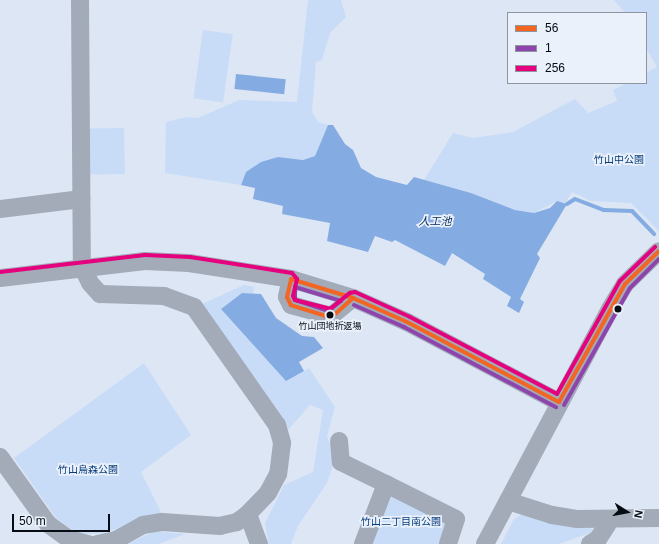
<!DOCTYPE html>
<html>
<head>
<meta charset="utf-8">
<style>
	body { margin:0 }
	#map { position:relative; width:659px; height:544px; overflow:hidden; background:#dde6f4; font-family:Arial,"Noto Sans JP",sans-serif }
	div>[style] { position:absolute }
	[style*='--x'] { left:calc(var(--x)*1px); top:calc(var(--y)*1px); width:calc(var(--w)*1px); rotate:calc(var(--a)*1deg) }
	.green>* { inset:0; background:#c8dcf8; transform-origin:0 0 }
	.water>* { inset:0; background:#85ace2; transform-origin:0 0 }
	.stream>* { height:4px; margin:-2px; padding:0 2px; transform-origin:2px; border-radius:2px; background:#85ace2 }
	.minor>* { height:18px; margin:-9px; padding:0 9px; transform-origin:9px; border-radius:9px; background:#a3abb8 }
	.bus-1>* { height:4px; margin:-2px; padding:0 2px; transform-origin:2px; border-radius:2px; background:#f26522 }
	.bus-2>* { height:4px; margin:-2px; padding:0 2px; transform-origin:2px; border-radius:2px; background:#8e44ad }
	.bus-3>* { height:4px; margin:-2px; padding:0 2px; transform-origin:2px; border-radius:2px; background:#e5007d }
	.dots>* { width:11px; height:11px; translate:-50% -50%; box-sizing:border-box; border:2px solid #eaf1fb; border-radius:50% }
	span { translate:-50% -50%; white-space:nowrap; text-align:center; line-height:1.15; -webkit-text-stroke:3.5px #eaf1fb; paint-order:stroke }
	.bus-label { font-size:9px; color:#070c14 }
	.park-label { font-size:10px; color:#053b7b }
	.water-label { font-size:11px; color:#072b58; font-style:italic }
	.legend { position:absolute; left:507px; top:12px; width:140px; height:72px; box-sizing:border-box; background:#eaf1fb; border:1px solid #8f959f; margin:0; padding:5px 7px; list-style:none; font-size:12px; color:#070c14 }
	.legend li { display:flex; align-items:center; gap:8px; height:20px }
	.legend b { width:20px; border:1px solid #8f959f }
	.north { position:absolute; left:607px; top:492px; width:40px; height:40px; -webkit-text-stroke:3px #eaf1fb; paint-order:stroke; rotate:101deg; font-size:11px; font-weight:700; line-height:16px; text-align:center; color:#070c14 }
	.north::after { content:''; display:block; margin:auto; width:14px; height:18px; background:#070c14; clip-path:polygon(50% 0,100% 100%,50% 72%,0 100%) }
	.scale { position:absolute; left:12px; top:514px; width:98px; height:18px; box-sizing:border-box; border:2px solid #070c14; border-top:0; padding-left:5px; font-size:12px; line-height:14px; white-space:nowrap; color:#070c14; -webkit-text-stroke:3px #eaf1fb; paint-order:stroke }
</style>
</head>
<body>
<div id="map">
	<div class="green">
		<i style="clip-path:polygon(308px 0,341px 0,346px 17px,330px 33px,322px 60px,316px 62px,312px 112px,318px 122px,328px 125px,315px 156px,303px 160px,278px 157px,246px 172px,241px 185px,165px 173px,166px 122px,186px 117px,198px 118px,239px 100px,297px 102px)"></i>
		<i style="clip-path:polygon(614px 0,659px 0,659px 231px,631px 203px,591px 201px,572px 192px,565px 203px,557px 201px,534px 213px,515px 210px,471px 193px,424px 180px,453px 133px,473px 138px,513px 132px,575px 99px,588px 113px,617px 101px,613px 90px,627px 83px,646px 83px,646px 73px,657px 67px,646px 48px,646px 13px,625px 13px)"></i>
		<i style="left:203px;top:30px;width:30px;height:69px;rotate:8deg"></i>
		<i style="left:124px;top:128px;width:46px;height:35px;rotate:89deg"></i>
		<i style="clip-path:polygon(244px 285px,254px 287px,253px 294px,242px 293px,221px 309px,304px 371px,309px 368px,335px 407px,327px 436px,335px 460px,327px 483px,298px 526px,291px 544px,266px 544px,268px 540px,265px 523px,284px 485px,313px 472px,323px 410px,310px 405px,288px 430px,202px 304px)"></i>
		<i style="clip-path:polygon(144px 363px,191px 435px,141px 472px,162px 514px,104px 533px,88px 534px,75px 532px,56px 518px,14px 458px)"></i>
		<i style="clip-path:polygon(394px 496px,443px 517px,447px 528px,440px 544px,369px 544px,390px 497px)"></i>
		<i style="clip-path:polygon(526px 512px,549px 519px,598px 530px,559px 544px,501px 544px,514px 519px)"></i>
		<i style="clip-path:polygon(152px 532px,162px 532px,185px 534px,159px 544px,128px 544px)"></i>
	</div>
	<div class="water">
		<i style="left:236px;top:74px;width:50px;height:15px;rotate:6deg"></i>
		<i style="clip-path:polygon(328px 125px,333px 125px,345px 144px,353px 150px,361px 168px,376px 177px,407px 185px,414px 177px,471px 193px,515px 210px,534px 213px,550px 208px,557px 201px,567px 204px,537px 254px,540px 258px,520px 299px,524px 302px,519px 313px,507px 306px,511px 297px,483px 279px,485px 274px,452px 253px,445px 266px,395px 240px,392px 242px,375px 236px,368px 252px,327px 241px,330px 223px,282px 214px,283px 206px,253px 199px,255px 188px,241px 185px,246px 172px,261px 162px,278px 157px,303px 160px,315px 156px)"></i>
		<i style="clip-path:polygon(242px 293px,261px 294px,276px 318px,302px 336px,314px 337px,323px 348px,299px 362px,304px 371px,286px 381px,221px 309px)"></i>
	</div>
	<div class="stream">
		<i style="--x:567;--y:204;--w:9;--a:-32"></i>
		<i style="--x:575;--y:199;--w:31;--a:21"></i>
		<i style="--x:604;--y:210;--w:28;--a:2"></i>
		<i style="--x:632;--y:211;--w:32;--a:46"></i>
	</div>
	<div class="minor">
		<i style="--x:80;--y:0;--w:267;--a:89.6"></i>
		<i style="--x:82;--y:267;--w:18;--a:63"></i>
		<i style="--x:90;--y:283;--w:15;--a:48"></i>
		<i style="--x:100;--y:294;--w:64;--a:1.8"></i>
		<i style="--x:164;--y:296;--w:32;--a:20"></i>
		<i style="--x:194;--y:307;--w:144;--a:54.9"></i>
		<i style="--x:277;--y:425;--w:19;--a:74"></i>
		<i style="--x:282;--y:443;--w:31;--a:97"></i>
		<i style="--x:278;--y:474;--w:21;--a:118"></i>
		<i style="--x:268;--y:493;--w:29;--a:134"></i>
		<i style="--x:248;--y:514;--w:14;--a:144"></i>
		<i style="--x:237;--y:522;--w:17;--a:167"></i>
		<i style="--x:220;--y:526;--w:58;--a:-176.1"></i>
		<i style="--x:162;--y:522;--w:19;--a:171"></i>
		<i style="--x:143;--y:525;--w:31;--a:151"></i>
		<i style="--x:116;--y:540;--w:19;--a:168"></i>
		<i style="--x:0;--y:209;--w:82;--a:-7"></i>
		<i style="--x:0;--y:278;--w:146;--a:-6.7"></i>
		<i style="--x:145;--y:261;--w:44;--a:2.6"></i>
		<i style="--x:189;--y:263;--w:103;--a:8.9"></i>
		<i style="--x:291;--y:279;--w:65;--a:17"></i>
		<i style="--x:353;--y:298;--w:59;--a:24"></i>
		<i style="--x:407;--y:322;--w:172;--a:27.8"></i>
		<i style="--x:291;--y:279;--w:18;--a:103"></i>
		<i style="--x:287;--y:297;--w:9;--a:63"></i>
		<i style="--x:291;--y:305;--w:41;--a:15.4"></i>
		<i style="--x:331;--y:316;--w:28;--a:-39"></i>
		<i style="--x:339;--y:441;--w:21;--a:85"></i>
		<i style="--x:341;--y:462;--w:50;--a:26.1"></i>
		<i style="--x:0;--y:457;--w:82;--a:54.4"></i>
		<i style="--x:48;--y:524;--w:26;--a:36"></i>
		<i style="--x:69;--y:539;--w:20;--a:15"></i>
		<i style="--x:508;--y:501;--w:46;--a:17.7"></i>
		<i style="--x:552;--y:515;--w:26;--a:9"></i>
		<i style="--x:578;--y:519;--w:81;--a:-0.7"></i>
		<i style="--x:248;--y:514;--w:32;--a:70"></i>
		<i style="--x:363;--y:544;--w:64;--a:-69"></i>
		<i style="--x:386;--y:484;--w:78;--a:26.6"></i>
		<i style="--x:456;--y:519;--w:26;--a:108"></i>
		<i style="--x:485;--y:544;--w:266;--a:-62"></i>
		<i style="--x:610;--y:309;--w:29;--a:-59"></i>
		<i style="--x:625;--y:284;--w:47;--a:-44.1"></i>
		<i style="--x:590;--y:544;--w:9;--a:-32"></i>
		<i style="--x:598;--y:539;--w:17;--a:-57"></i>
		<i style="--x:607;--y:525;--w:5;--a:-112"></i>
	</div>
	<div class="bus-1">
		<i style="--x:291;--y:279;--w:65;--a:17"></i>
		<i style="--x:353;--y:298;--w:24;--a:138"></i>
		<i style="--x:335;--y:314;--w:9;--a:167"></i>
		<i style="--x:326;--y:316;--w:37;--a:-163"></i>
		<i style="--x:291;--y:305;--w:9;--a:-117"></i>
		<i style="--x:287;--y:297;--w:18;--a:-77"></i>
		<i style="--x:353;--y:298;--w:59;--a:24"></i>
		<i style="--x:407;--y:322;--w:172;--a:27.8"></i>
		<i style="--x:559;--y:402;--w:135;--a:-60.8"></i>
		<i style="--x:625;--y:284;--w:47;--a:-44.1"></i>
	</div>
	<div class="bus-2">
		<i style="--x:295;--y:287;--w:48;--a:16.9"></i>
		<i style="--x:341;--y:301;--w:11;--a:142"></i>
		<i style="--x:332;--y:308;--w:6;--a:162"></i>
		<i style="--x:326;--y:310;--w:33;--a:-162"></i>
		<i style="--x:295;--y:300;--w:13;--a:-90"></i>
		<i style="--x:354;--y:305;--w:55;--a:23.7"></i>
		<i style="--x:404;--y:327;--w:172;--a:27.8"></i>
		<i style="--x:564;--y:405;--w:134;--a:-60.6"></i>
		<i style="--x:630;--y:288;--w:41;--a:-45"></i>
	</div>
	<div class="bus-3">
		<i style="--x:0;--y:272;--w:146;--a:-6.7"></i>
		<i style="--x:145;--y:255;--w:45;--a:2.5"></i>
		<i style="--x:190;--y:257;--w:103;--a:8.9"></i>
		<i style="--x:292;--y:273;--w:8;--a:50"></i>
		<i style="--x:297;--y:279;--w:17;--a:103"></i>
		<i style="--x:293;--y:296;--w:4;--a:63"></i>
		<i style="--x:295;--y:300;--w:36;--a:14"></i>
		<i style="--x:330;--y:309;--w:26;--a:-39"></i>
		<i style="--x:350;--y:293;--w:5;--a:-11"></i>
		<i style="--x:355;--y:292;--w:60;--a:24.4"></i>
		<i style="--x:410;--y:317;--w:166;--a:27.6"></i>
		<i style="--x:557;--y:394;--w:129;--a:-60.9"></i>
		<i style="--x:620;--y:281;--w:49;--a:-44.2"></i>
	</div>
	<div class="dots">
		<i style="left:618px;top:309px;background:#070c14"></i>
		<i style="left:330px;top:315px;background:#070c14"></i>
	</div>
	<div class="bus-label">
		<span style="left:330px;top:326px">竹山団地折返場</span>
	</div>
	<div class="park-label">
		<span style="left:619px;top:160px">竹山中公園</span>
		<span style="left:88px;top:470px">竹山烏森公園</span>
		<span style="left:401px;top:522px">竹山二丁目南公園</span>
	</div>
	<div class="water-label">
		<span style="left:435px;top:221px">人工池</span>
	</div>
	<ul class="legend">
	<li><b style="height:5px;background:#f26522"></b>56</li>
	<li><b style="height:5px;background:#8e44ad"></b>1</li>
	<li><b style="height:5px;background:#e5007d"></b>256</li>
	</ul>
	<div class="north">N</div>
	<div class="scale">50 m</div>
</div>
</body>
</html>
